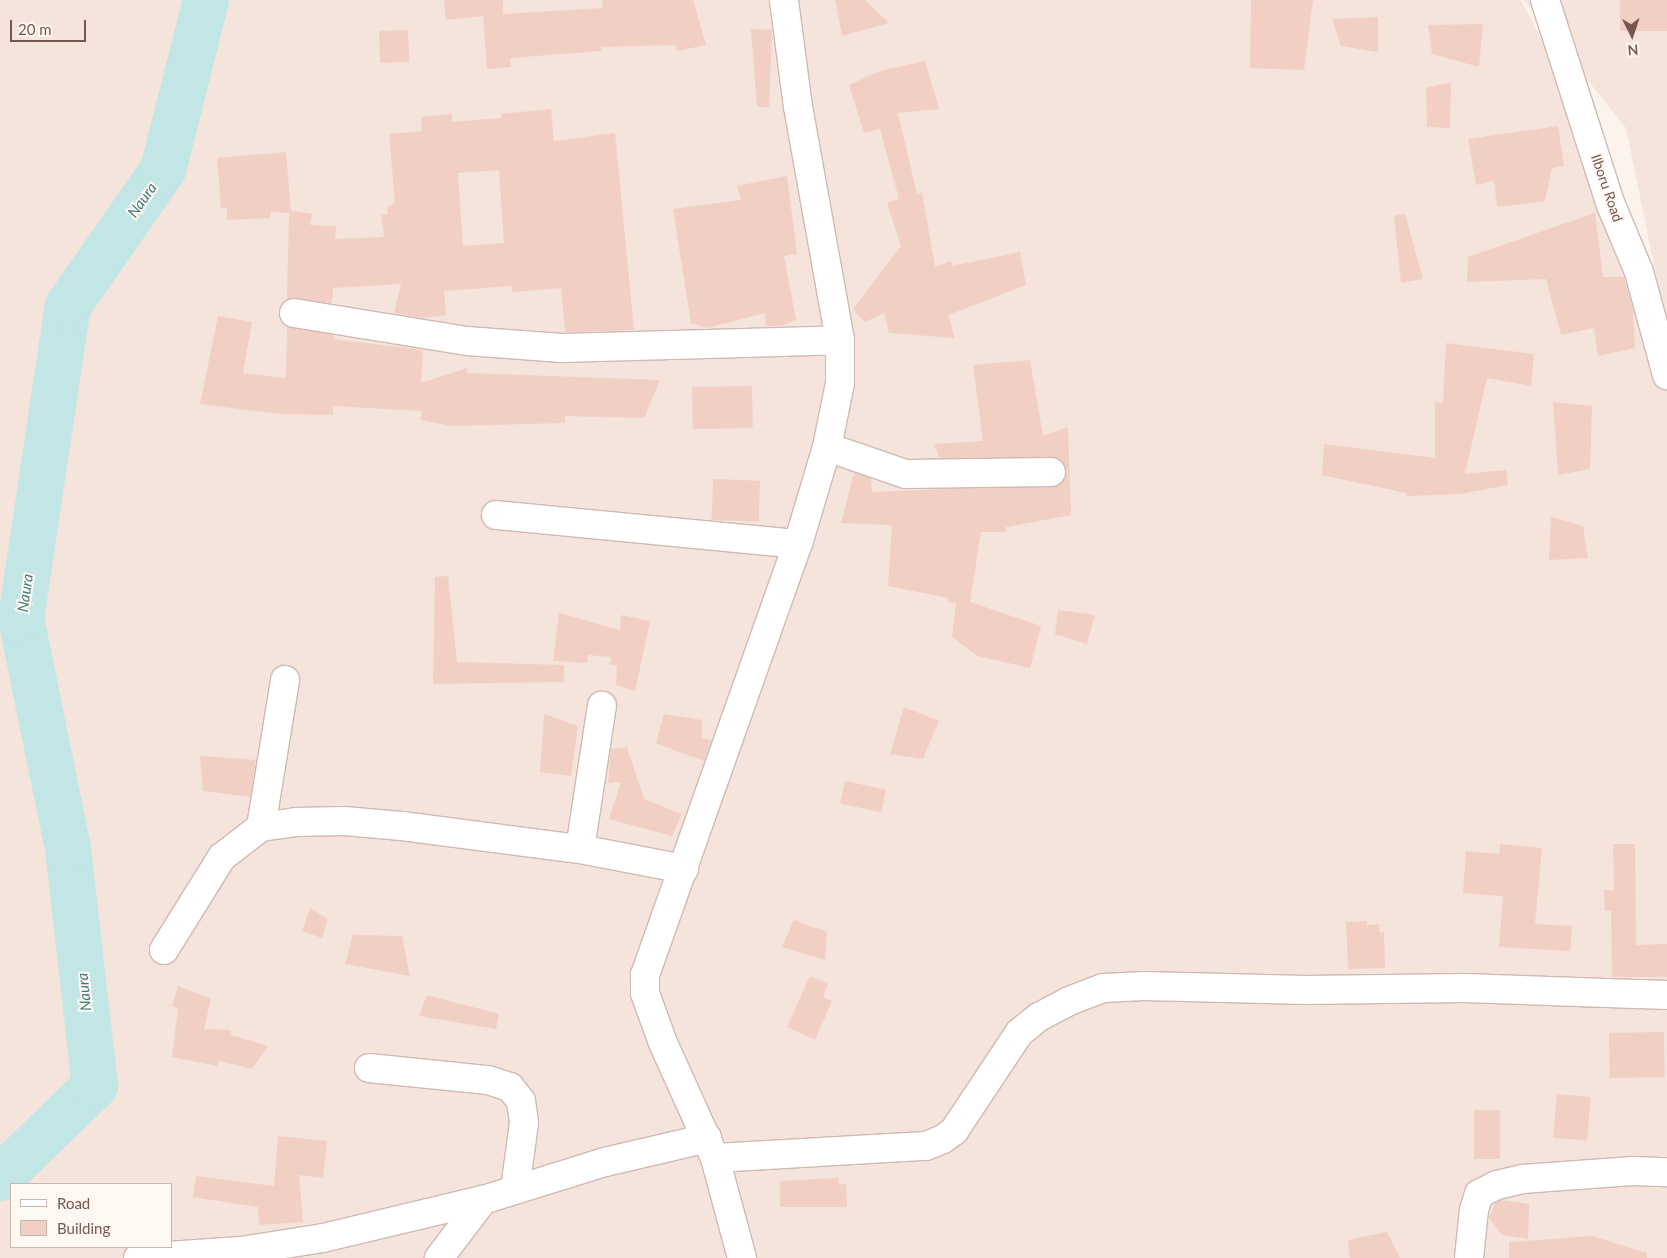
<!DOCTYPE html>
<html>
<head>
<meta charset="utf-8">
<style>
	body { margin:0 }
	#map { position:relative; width:1667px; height:1258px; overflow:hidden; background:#fcf3ed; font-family:Lato,sans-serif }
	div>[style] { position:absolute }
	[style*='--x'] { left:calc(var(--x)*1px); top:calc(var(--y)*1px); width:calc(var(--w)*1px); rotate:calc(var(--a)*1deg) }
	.residential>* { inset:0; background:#f4e4db }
	.river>* { height:46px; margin:-23px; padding:0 23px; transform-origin:23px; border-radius:23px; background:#c1e6e5 }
	.building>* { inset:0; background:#f1cfc5; transform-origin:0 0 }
	.roads { filter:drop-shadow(1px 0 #cfb9b1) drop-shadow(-1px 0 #cfb9b1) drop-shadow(0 1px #cfb9b1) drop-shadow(0 -1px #cfb9b1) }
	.minor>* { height:28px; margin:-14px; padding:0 14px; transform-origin:14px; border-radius:14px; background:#fff }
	span { translate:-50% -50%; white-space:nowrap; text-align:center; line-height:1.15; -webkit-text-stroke:4px #fef8f3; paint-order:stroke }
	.street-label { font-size:14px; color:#78564f }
	.water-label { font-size:15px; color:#427c7b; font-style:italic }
	.legend { position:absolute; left:10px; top:1183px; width:162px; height:65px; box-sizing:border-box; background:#fef8f3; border:1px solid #c8b7b1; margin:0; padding:6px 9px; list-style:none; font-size:15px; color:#78564f }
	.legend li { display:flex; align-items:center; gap:10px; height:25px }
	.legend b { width:25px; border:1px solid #c8b7b1 }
	.north { position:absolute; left:1607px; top:10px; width:50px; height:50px; -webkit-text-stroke:4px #fef8f3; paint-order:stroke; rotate:176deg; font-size:14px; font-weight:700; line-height:20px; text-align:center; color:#78564f }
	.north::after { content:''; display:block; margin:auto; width:18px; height:22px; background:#78564f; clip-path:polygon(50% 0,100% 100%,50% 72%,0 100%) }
	.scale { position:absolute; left:10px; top:20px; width:76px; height:22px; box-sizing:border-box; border:2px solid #78564f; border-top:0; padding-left:6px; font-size:15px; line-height:18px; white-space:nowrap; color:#78564f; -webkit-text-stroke:4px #fef8f3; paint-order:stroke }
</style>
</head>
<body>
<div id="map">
	<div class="residential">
		<i style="clip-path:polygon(evenodd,0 0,1521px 0,1606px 164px,1665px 318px,1626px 128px,1524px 0,1667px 0,1667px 1258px,0 1258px,0 0,11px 1184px,171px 1184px,171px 1247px,11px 1247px,11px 1184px)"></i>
	</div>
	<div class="river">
		<i style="--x:0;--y:1178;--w:132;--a:-44.1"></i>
		<i style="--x:95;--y:1086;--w:239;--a:-96.5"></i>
		<i style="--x:68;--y:849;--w:235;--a:-101.5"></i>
		<i style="--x:21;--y:619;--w:317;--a:-81.5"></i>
		<i style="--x:68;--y:306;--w:166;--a:-55.1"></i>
		<i style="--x:163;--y:170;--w:175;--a:-75.8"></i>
	</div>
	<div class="building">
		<i style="clip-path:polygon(444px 0,503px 0,503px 14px,603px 8px,602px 0,693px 0,706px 45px,677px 51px,676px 45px,601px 47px,601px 51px,510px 58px,511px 67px,487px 69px,483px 16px,446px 20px)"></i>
		<i style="clip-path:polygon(835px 0,865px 0,889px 23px,842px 36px)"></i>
		<i style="clip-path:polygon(1251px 0,1313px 0,1304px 70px,1250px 68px)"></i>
		<i style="left:1620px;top:0;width:47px;height:31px"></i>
		<i style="clip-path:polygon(1378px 17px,1378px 52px,1341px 46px,1332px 19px)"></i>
		<i style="clip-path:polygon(1483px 24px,1479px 67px,1432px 54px,1428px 25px)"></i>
		<i style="clip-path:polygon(751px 29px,772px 30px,769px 107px,757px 107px)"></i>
		<i style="left:408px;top:30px;width:32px;height:29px;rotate:88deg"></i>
		<i style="clip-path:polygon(925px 61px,939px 109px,898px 113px,917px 194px,922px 192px,935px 267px,951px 261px,952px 266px,1020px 252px,1026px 285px,948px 315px,955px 338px,889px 333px,884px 313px,865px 322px,853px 309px,901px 246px,887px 203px,899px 199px,880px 129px,864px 133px,849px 85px,880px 71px)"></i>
		<i style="clip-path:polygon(1451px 82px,1450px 128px,1427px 127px,1426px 88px)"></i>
		<i style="clip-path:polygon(evenodd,551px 109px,554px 141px,615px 133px,634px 330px,565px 332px,561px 288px,512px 292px,511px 286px,444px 291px,446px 315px,424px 318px,394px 313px,401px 284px,333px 288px,332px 303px,287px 299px,289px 213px,271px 212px,270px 218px,227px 220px,227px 208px,221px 208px,217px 158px,286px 152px,291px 211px,312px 214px,310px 225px,336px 226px,335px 239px,384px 237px,381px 215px,388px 214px,387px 207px,395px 203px,389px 134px,422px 131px,421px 117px,452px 114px,452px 122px,502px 118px,501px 114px,551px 109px,499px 170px,504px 243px,463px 246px,458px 173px,499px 170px)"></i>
		<i style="clip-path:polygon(1558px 126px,1564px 166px,1552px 168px,1545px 201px,1497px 207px,1494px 181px,1476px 185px,1468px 139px)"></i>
		<i style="clip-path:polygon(787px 176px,797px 254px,784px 256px,796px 320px,781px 326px,766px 326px,765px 313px,707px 328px,691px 323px,673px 209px,741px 200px,737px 186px)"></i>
		<i style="clip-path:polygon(1595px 213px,1603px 277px,1624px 277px,1633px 311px,1635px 348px,1598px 356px,1594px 328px,1561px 335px,1546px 279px,1467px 282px,1468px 257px)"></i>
		<i style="clip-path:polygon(1405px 214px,1423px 279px,1401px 283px,1394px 216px)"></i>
		<i style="clip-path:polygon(218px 316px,252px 322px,243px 373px,286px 378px,287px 326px,334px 335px,334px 339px,423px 350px,421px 383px,467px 368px,467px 373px,660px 380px,644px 418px,565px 416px,565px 423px,451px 426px,420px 420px,422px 411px,333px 406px,333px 415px,281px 414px,200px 404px)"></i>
		<i style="clip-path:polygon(1446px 343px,1534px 354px,1531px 386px,1487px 378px,1465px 474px,1506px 470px,1508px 485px,1460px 494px,1407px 496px,1406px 493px,1322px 475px,1324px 444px,1435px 458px,1435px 402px,1443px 403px)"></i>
		<i style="clip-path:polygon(1030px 360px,1043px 436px,1068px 427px,1071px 515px,1006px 527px,1006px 532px,981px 532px,970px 602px,1041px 626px,1030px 668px,978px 656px,952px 637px,956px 603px,947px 602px,948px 598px,888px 586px,892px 525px,841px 523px,854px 473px,871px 478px,872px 492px,1059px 485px,1067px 471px,1058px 458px,940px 458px,934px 444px,983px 441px,973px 365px)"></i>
		<i style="left:752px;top:386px;width:42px;height:60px;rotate:89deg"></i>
		<i style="clip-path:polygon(1553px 402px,1592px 406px,1590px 469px,1558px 475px)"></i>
		<i style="left:713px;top:479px;width:47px;height:41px;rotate:2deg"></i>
		<i style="clip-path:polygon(1551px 517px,1583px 526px,1588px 558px,1549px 560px)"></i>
		<i style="clip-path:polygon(448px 576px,457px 662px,564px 665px,564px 682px,433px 684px,435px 577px)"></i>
		<i style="clip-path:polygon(1058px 610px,1095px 615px,1087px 644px,1055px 634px)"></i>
		<i style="clip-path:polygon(559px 613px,620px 630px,621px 615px,650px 621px,635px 691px,616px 685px,617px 665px,610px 665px,611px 657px,588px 655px,587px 663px,553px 661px)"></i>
		<i style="clip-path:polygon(904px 707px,939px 721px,923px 759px,890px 754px)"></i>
		<i style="clip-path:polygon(544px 714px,578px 726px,571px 776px,540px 772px)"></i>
		<i style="clip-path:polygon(664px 714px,702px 720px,702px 738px,712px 740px,704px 761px,656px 743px)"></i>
		<i style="clip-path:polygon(627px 747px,644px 799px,682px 814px,672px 836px,609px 819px,621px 782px,608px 783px,611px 749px)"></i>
		<i style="clip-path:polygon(200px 756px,256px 760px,250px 797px,203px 791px)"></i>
		<i style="left:845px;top:781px;width:42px;height:23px;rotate:12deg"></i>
		<i style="clip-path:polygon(1500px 844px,1542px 848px,1535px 924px,1572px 926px,1570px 951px,1499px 947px,1503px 896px,1463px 893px,1466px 851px,1499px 854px)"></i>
		<i style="clip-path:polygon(1613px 844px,1635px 844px,1636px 945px,1667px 944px,1667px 977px,1612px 977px,1611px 911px,1605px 911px,1604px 890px,1614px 890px)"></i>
		<i style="clip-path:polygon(310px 908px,328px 919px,322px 938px,302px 931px)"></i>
		<i style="clip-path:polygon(794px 920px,827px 932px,825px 960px,782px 947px)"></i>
		<i style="clip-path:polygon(1367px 921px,1367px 925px,1379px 924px,1380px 933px,1384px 932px,1385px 968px,1348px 969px,1346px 922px)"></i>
		<i style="clip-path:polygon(353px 935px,402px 936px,410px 976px,345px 964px)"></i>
		<i style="clip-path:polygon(810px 976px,828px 984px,823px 997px,832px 1001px,815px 1040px,787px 1027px)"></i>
		<i style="clip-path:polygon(178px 986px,211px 999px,204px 1029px,231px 1030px,231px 1035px,268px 1046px,252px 1069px,219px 1061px,217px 1066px,172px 1057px,178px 1008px,172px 1006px)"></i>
		<i style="clip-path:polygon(427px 995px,499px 1014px,496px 1029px,419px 1016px)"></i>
		<i style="left:1664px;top:1032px;width:45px;height:55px;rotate:89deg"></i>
		<i style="left:1557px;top:1094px;width:34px;height:44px;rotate:5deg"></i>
		<i style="left:1500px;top:1110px;width:49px;height:26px;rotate:90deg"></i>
		<i style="clip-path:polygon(278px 1136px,327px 1141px,323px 1178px,299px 1175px,303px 1222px,259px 1225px,258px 1207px,193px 1197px,196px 1176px,274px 1186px)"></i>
		<i style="clip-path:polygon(838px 1178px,839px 1184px,846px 1184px,847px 1207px,780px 1207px,780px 1181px)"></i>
		<i style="clip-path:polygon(1501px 1200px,1529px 1204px,1528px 1239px,1502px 1235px,1489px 1218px,1495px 1204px)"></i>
		<i style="clip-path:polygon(1387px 1232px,1400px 1258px,1350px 1258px,1348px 1240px)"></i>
		<i style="clip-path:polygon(1592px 1236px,1647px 1253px,1647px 1258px,1509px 1258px,1509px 1242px)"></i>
	</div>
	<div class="roads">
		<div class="minor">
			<i style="--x:1545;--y:0;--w:215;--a:72.2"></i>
			<i style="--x:1611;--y:205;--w:73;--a:67.3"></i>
			<i style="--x:1639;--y:272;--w:107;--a:74.8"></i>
			<i style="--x:294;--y:313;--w:175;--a:9.2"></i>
			<i style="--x:467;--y:341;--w:95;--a:4.2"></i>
			<i style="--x:562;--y:348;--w:278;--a:-1.6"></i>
			<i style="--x:827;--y:447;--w:83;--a:18.9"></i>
			<i style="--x:906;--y:474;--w:145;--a:-0.8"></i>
			<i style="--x:496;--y:515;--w:303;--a:5.5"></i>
			<i style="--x:261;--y:827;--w:149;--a:-80.7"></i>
			<i style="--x:580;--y:849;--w:145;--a:-81.3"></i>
			<i style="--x:164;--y:950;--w:110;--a:-58.1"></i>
			<i style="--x:222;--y:857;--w:49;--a:-37.6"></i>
			<i style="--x:261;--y:827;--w:35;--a:-8"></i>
			<i style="--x:296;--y:822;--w:48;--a:-1.2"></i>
			<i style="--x:344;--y:821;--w:58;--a:4.9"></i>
			<i style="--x:402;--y:826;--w:179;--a:7.4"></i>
			<i style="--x:580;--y:849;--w:106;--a:10.9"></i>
			<i style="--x:369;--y:1068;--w:120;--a:5.8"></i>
			<i style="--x:488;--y:1080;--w:23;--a:18"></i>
			<i style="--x:510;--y:1087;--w:18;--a:52"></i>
			<i style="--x:521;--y:1101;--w:22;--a:82"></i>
			<i style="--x:524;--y:1123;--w:67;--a:97.8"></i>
			<i style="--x:715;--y:1158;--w:211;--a:-3.3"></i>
			<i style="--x:926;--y:1146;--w:18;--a:-22"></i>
			<i style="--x:943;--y:1139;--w:14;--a:-36"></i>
			<i style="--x:954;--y:1131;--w:118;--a:-56.4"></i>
			<i style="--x:1019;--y:1033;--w:26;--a:-39"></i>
			<i style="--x:1039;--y:1017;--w:34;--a:-28"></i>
			<i style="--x:1069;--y:1001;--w:36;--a:-21"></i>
			<i style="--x:1103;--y:988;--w:41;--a:-2.8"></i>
			<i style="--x:1144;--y:986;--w:162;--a:1.4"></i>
			<i style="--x:1306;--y:990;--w:159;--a:-0.7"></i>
			<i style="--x:1465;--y:988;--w:202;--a:2"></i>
			<i style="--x:138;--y:1258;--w:103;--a:-3.9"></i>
			<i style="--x:241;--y:1251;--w:83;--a:-9"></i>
			<i style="--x:323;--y:1238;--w:164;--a:-13.4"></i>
			<i style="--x:483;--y:1200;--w:128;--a:-17.3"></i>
			<i style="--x:605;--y:1162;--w:105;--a:-13.2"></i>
			<i style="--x:439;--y:1258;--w:73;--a:-52.8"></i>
			<i style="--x:742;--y:1258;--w:104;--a:-105.1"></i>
			<i style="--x:715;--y:1158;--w:126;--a:-114.3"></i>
			<i style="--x:663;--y:1043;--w:53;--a:-109.8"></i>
			<i style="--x:645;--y:993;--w:18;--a:-90"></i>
			<i style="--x:645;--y:975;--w:457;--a:-70.5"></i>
			<i style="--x:798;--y:544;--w:101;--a:-73.4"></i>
			<i style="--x:827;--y:447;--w:65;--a:-78.5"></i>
			<i style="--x:840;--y:383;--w:43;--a:-90"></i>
			<i style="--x:840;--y:340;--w:237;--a:-100.2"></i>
			<i style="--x:798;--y:107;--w:108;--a:-97.5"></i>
			<i style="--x:1469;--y:1258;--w:48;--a:-84.1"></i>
			<i style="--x:1474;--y:1210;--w:17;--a:-73"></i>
			<i style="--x:1479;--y:1194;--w:20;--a:-27"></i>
			<i style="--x:1497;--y:1185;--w:26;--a:-13"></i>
			<i style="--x:1522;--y:1179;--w:111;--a:-4.1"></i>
			<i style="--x:1633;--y:1171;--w:34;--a:2"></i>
		</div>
	</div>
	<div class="street-label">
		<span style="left:1607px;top:188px;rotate:71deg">Ilboru Road</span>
	</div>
	<div class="water-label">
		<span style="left:142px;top:200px;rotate:-55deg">Naura</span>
		<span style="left:25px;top:593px;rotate:-82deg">Naura</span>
		<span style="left:84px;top:992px;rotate:-96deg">Naura</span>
	</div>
	<ul class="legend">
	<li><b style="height:6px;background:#fff"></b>Road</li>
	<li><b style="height:14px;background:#f1cfc5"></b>Building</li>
	</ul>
	<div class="north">N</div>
	<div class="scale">20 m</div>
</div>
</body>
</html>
